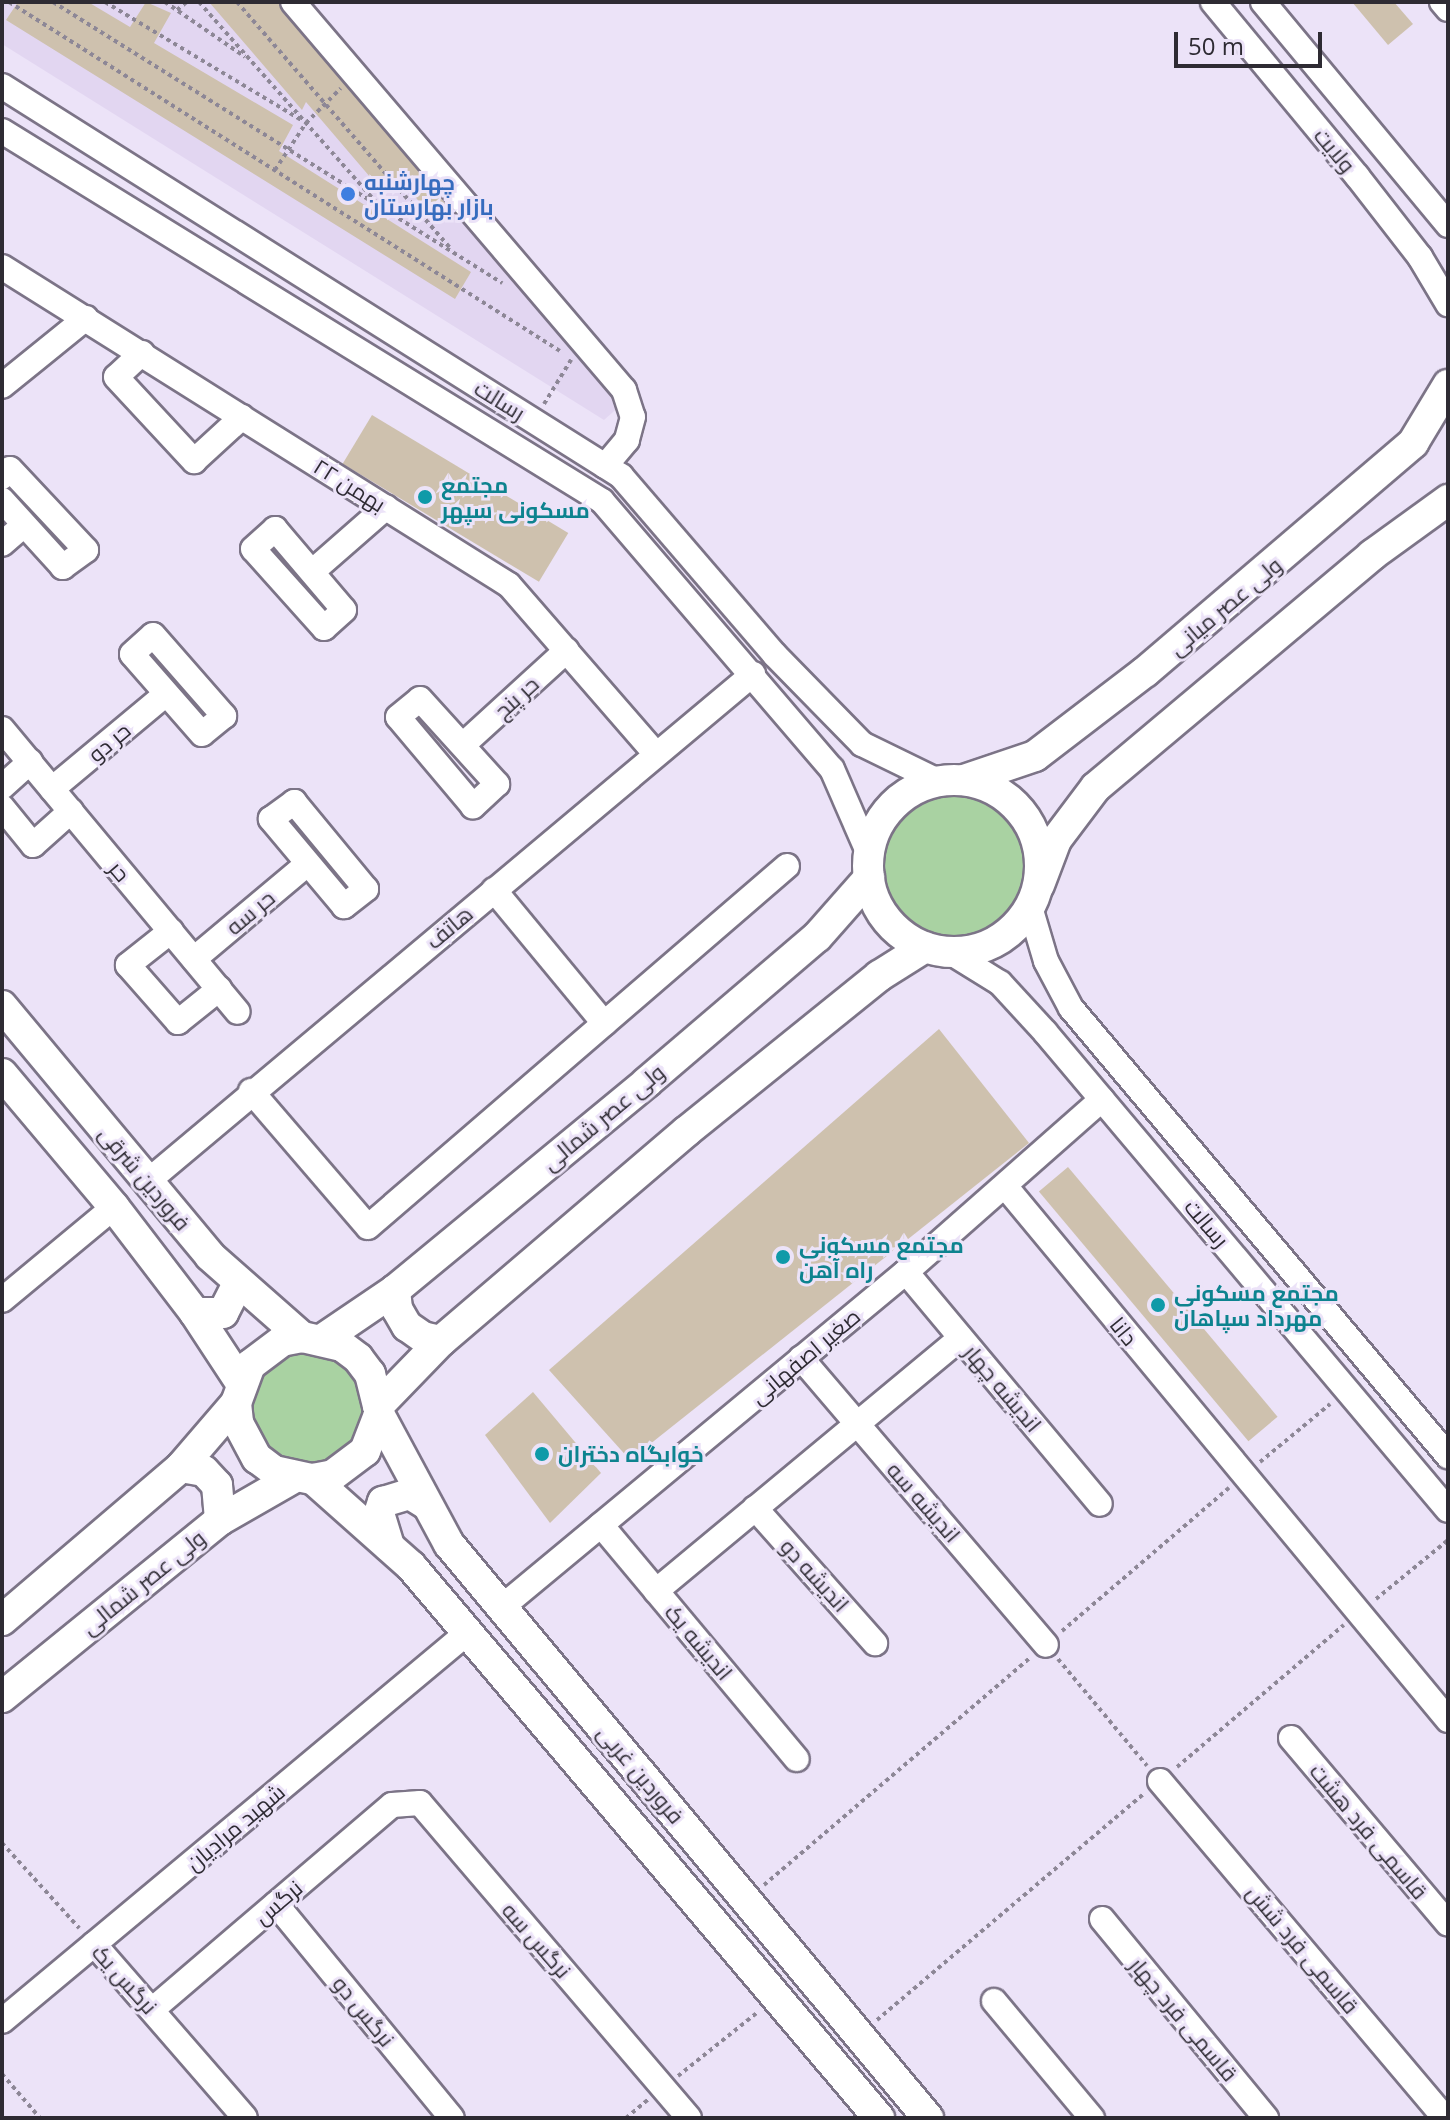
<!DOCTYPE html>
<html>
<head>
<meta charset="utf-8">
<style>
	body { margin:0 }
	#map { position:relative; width:1450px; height:2120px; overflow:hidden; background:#ece3f8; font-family:"Open Sans",Cairo,sans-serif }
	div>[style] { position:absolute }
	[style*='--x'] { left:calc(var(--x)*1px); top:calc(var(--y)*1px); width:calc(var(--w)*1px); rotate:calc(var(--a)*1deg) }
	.built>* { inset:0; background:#e2d6f1 }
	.green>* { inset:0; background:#a9d2a2 }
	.round { border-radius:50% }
	.building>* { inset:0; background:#cec1ae; transform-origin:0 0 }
	.path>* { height:4px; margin-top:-2px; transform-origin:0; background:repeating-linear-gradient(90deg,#8d8796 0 4px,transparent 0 8px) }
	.roads { filter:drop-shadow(2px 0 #7c7487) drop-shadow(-2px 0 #7c7487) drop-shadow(0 2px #7c7487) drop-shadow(0 -2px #7c7487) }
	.minor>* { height:24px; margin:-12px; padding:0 12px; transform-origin:12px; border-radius:12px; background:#fff }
	.major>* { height:30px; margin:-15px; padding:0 15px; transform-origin:15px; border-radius:15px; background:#fff }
	.major>.ring { margin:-15px; padding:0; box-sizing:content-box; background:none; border:30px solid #fff; border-radius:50% }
	.dots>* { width:22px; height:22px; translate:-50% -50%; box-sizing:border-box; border:4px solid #ece3f8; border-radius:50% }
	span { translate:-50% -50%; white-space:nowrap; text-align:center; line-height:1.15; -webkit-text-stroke:6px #ece3f8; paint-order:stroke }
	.street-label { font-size:22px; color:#2e2b33 }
	.shop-label { font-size:22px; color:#366cbe; font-weight:700 }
	.left { translate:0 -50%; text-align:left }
	.culture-label { font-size:22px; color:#0d838f; font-weight:700 }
	.frame { position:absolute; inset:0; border:4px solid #2e2b33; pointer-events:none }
	.scale { position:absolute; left:1174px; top:32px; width:148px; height:36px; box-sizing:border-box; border:4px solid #2e2b33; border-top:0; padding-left:10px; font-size:24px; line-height:28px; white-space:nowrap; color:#2e2b33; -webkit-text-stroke:6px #ece3f8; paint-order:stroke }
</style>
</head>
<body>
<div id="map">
	<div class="built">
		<i style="clip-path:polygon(2px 2px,289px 2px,622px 404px,604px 420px,2px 44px)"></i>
	</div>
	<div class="green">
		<i class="round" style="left:878px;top:788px;width:154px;height:154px"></i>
		<i class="round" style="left:251px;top:1352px;width:112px;height:112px"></i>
	</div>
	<div class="building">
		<i style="clip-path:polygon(18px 2px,88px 2px,130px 27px,146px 2px,171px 13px,154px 43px,293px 125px,279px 151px,471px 272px,455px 299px,6px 20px)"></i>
		<i style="clip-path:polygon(209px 2px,278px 2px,450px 209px,435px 221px,399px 177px,382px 191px,306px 102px,302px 110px)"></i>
		<i style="clip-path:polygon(1352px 2px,1394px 2px,1413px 24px,1388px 45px)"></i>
		<i style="left:372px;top:415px;width:229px;height:57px;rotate:31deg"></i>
		<i style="clip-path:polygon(939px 1029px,1029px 1143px,630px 1460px,549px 1370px)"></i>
		<i style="left:1068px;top:1167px;width:326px;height:38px;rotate:50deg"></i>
		<i style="clip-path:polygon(533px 1392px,601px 1473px,550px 1523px,485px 1435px)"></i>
	</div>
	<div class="path">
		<i style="--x:9;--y:2;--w:652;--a:32.35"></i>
		<i style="--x:53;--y:2;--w:530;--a:32.04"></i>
		<i style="--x:105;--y:2;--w:229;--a:31"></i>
		<i style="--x:165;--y:2;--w:97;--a:34.5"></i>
		<i style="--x:199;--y:2;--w:266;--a:48.5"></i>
		<i style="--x:237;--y:2;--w:325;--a:49.1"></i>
		<i style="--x:177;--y:10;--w:13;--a:-39"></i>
		<i style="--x:275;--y:170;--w:56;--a:-56.6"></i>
		<i style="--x:306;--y:123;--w:49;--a:-45"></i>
		<i style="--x:544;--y:404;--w:52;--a:-58.5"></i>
		<i style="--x:1260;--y:1462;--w:91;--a:-39.6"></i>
		<i style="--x:1376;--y:1599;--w:93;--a:-39.3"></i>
		<i style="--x:1062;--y:1631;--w:220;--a:-40.6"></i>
		<i style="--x:1058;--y:1659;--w:139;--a:50.2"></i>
		<i style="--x:1177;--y:1767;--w:219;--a:-40.4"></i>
		<i style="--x:2;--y:1843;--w:115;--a:47.8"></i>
		<i style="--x:764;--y:1885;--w:351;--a:-40.5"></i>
		<i style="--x:877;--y:2020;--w:351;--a:-40.3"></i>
		<i style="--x:2;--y:2074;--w:58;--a:49.2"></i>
		<i style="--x:678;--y:2076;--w:102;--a:-38.7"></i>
		<i style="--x:626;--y:2118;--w:30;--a:-40"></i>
	</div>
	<div class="roads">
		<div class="minor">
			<i style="--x:293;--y:2;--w:510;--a:49.53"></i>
			<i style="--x:624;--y:390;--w:28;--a:72"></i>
			<i style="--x:633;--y:417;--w:24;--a:105"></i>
			<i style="--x:627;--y:440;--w:34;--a:130"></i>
			<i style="--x:1213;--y:2;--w:226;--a:50.4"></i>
			<i style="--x:1357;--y:176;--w:103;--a:52.1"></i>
			<i style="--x:1420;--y:257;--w:55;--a:59.2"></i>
			<i style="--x:1263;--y:2;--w:290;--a:50.3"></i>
			<i style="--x:1442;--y:2;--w:9;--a:49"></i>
			<i style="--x:2;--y:86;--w:732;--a:32.21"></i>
			<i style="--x:621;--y:476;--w:235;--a:49.3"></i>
			<i style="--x:774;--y:654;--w:126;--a:45.6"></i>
			<i style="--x:862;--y:744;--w:85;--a:26"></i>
			<i style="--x:2;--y:131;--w:705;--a:31.66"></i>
			<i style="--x:602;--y:501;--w:353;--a:49.4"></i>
			<i style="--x:832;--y:769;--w:93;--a:66.5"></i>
			<i style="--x:2;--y:267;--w:598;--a:32.1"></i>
			<i style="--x:509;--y:585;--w:223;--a:49"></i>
			<i style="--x:142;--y:353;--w:35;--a:137"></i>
			<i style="--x:116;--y:377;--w:115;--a:47.1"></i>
			<i style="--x:194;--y:461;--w:65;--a:-42.5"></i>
			<i style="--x:2;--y:386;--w:108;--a:-39"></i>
			<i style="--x:2;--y:477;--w:11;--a:-45"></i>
			<i style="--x:10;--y:469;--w:111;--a:46.8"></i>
			<i style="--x:86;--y:550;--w:29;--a:144"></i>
			<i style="--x:63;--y:567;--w:91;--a:-132.3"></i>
			<i style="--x:275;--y:529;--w:106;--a:49.6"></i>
			<i style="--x:344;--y:610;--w:27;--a:138"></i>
			<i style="--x:324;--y:628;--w:106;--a:-131.9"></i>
			<i style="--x:253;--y:549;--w:30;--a:-42"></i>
			<i style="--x:2;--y:544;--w:29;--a:-41"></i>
			<i style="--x:313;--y:571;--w:97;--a:-41.2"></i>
			<i style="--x:153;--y:635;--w:108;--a:48.8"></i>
			<i style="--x:224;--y:716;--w:28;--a:141"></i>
			<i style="--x:202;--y:734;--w:106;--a:-131.2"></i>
			<i style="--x:132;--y:654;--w:28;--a:-42"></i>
			<i style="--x:420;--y:699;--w:115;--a:47.8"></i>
			<i style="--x:497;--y:784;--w:33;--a:137"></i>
			<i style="--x:473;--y:806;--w:116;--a:-130.1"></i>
			<i style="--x:398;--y:717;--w:28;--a:-39"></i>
			<i style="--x:2;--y:729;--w:368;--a:50.2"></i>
			<i style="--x:464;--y:744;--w:139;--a:-42.4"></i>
			<i style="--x:2;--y:787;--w:38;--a:-42"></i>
			<i style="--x:52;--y:789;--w:147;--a:-39.8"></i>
			<i style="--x:294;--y:802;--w:113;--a:50.4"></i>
			<i style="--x:366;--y:889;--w:28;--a:142"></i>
			<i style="--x:344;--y:906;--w:114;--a:-130"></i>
			<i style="--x:271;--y:819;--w:29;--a:-36"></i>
			<i style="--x:2;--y:807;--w:49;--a:50.8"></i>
			<i style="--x:33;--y:845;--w:51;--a:-41.8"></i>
			<i style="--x:494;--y:890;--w:173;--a:50.4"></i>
			<i style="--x:1030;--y:907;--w:56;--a:73.5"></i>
			<i style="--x:1046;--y:961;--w:53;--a:62"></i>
			<i style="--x:1071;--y:1008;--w:586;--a:49.92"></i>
			<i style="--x:171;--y:931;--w:55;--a:141.7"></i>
			<i style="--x:128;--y:965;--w:76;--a:48.7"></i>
			<i style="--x:178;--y:1022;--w:53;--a:-38.8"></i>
			<i style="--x:950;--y:952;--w:59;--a:31.8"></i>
			<i style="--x:1000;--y:983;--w:67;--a:47.4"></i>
			<i style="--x:1045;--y:1032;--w:625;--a:49.87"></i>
			<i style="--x:194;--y:959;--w:146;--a:-40"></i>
			<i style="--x:251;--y:1091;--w:179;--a:49.3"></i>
			<i style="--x:368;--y:1227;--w:553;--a:-40.75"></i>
			<i style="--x:147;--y:1182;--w:791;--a:-39.97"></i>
			<i style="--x:1005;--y:1186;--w:694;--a:50.32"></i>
			<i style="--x:906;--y:1272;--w:302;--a:50.1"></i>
			<i style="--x:2;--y:1300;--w:146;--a:-39.7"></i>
			<i style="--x:801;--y:1358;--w:377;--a:49.5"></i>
			<i style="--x:755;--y:1508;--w:181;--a:48.4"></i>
			<i style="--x:601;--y:1525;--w:305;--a:50.1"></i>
			<i style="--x:656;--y:1591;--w:396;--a:-39.7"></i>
			<i style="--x:502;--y:1607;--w:525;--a:-39.67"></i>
			<i style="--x:906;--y:1272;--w:261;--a:-41.4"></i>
			<i style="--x:1291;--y:1738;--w:243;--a:49.8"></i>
			<i style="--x:1160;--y:1781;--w:441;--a:49.8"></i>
			<i style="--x:276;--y:1904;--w:277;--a:50.6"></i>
			<i style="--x:1102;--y:1919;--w:258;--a:50.5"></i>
			<i style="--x:94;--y:1944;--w:230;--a:49"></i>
			<i style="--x:994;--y:2001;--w:153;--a:50.1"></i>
			<i style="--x:153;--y:2009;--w:314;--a:-40.5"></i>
			<i style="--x:392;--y:1805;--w:28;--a:-4"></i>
			<i style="--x:420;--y:1803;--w:414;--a:49.5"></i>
			<i style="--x:2;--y:2021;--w:606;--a:-39.84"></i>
		</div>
		<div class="major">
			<i style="--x:964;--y:780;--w:75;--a:-18.7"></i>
			<i style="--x:1035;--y:756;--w:138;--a:-37.4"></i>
			<i style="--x:1145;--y:672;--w:353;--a:-40.5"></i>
			<i style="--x:1413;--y:443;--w:68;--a:-58.9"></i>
			<i class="ring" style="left:868px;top:780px;width:142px;height:142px"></i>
			<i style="--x:1039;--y:885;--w:48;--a:-69.3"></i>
			<i style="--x:1056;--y:840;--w:66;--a:-53"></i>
			<i style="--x:1096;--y:787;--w:361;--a:-40"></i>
			<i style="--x:1372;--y:555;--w:94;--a:-35.9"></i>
			<i style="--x:2;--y:1006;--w:325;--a:50.2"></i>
			<i style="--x:210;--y:1256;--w:123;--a:41.4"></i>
			<i style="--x:2;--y:1074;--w:174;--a:49.9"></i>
			<i style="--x:114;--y:1207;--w:133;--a:52.6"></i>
			<i style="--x:195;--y:1313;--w:84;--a:56.7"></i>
			<i style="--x:395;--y:1290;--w:19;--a:84"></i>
			<i style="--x:397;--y:1309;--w:20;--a:60"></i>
			<i style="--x:407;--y:1326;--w:19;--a:35"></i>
			<i style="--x:423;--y:1337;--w:18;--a:13"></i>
			<i style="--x:195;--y:1313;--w:28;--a:0"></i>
			<i style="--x:223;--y:1313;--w:33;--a:-63"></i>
			<i style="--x:323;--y:1339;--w:87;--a:-34.2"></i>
			<i style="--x:395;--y:1290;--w:327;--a:-39.5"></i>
			<i style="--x:647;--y:1082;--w:223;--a:-40.5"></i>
			<i style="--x:817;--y:937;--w:79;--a:-48.6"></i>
			<i style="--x:378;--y:1406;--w:91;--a:-45.9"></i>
			<i style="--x:441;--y:1341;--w:323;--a:-40.5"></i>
			<i style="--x:687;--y:1131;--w:247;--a:-38.9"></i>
			<i style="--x:879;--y:976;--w:54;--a:-32.2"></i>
			<i style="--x:378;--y:1406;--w:33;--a:-104"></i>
			<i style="--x:370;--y:1374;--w:20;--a:-127"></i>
			<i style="--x:358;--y:1358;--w:20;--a:-143"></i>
			<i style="--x:342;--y:1346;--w:41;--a:-167.3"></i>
			<i style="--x:302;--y:1337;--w:20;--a:169"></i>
			<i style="--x:282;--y:1341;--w:40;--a:143"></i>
			<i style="--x:250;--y:1365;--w:40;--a:110.2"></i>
			<i style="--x:236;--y:1403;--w:20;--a:84"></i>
			<i style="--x:238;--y:1423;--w:40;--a:62"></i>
			<i style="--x:257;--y:1458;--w:21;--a:37"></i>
			<i style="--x:274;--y:1471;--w:40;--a:12"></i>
			<i style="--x:313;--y:1479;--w:20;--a:-11"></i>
			<i style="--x:333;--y:1475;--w:40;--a:-37"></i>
			<i style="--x:365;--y:1451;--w:40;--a:-69"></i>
			<i style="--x:379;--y:1414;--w:148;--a:61.7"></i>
			<i style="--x:449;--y:1544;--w:748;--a:50.16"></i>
			<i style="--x:181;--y:1467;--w:23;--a:10"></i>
			<i style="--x:204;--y:1471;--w:19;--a:47"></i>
			<i style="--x:217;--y:1485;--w:35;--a:85"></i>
			<i style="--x:313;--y:1479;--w:131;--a:41.6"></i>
			<i style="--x:411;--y:1566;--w:724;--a:49.71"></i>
			<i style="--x:389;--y:1546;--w:34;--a:-107"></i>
			<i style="--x:379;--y:1514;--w:13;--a:-72"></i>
			<i style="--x:383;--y:1502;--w:28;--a:-17"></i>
			<i style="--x:410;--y:1494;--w:19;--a:32"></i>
			<i style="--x:2;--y:1620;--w:235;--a:-40.5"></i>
			<i style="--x:181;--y:1467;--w:84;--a:-49.3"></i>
			<i style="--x:2;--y:1697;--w:281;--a:-39.1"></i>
			<i style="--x:220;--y:1520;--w:84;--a:-29.9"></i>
		</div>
	</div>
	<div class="dots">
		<i style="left:348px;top:194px;background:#3f7fe0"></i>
		<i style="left:425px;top:497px;background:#0f9aa8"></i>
		<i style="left:783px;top:1257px;background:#0f9aa8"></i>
		<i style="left:1158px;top:1305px;background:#0f9aa8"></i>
		<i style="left:542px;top:1454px;background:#0f9aa8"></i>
	</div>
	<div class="street-label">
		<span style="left:1335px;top:150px;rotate:50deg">ولایت</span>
		<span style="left:500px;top:400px;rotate:32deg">رسالت</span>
		<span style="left:350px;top:485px;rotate:32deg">۲۲ بهمن</span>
		<span style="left:1225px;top:606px;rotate:-40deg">ولی عصر میانی</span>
		<span style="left:516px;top:697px;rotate:-42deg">حر پنج</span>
		<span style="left:109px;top:742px;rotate:-40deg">حر دو</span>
		<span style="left:120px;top:871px;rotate:50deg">حر</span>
		<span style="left:250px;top:912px;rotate:-40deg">حر سه</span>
		<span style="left:449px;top:927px;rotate:-40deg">هاتف</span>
		<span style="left:603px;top:1117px;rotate:-40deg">ولی عصر شمالی</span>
		<span style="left:145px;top:1178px;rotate:50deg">فروردین شرقی</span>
		<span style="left:1207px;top:1223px;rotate:50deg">رسالت</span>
		<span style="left:1124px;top:1331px;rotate:51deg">دانا</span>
		<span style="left:805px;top:1356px;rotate:-40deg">صغیر اصفهانی</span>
		<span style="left:1003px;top:1388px;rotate:50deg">اندیشه چهار</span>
		<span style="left:924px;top:1502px;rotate:49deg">اندیشه سه</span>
		<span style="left:815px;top:1575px;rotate:48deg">اندیشه دو</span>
		<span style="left:143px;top:1582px;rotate:-39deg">ولی عصر شمالی</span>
		<span style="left:699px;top:1642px;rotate:50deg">اندیشه یک</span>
		<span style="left:641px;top:1774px;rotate:50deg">فروردین غربی</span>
		<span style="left:235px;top:1827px;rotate:-40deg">شهید مرادیان</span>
		<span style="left:1369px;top:1831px;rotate:50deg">قاسمی فرد هشت</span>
		<span style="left:278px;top:1902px;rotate:-40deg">نرگس</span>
		<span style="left:537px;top:1940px;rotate:49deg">نرگس سه</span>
		<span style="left:1303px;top:1949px;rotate:50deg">قاسمی فرد شش</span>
		<span style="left:125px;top:1979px;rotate:48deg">نرگس یک</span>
		<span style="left:364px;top:2011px;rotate:51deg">نرگس دو</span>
		<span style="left:1184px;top:2019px;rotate:50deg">قاسمی فرد چهار</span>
	</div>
	<div class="shop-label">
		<span class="left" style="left:364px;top:194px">چهارشنبه<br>بازار بهارستان</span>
	</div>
	<div class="culture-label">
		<span class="left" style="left:441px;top:497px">مجتمع<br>مسکونی سپهر</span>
		<span class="left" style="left:799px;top:1257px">مجتمع مسکونی<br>راه آهن</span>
		<span class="left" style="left:1174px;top:1305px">مجتمع مسکونی<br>مهرداد سپاهان</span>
		<span class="left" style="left:558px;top:1454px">خوابگاه دختران</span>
	</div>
	<div class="frame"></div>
	<div class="scale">50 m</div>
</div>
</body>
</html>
